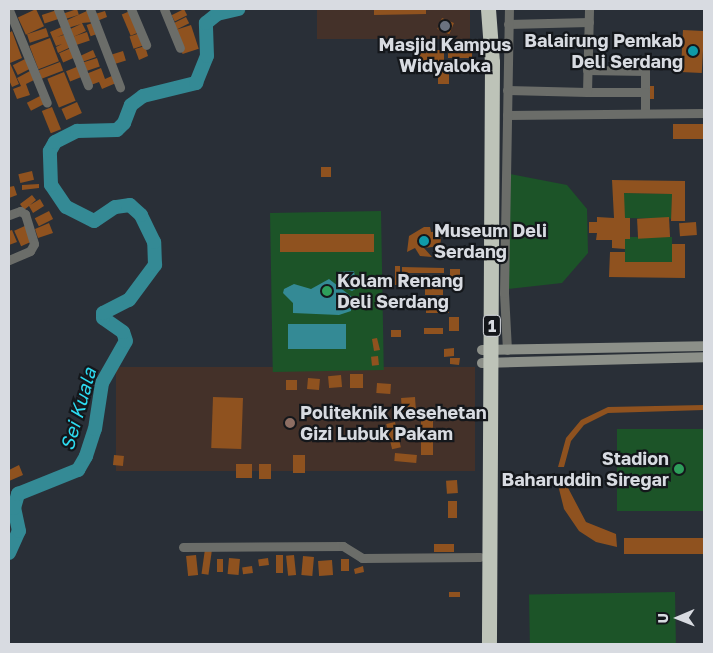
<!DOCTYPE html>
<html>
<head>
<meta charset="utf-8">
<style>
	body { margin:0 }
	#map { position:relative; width:713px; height:653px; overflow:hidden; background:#292f37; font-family:"Golos Text",sans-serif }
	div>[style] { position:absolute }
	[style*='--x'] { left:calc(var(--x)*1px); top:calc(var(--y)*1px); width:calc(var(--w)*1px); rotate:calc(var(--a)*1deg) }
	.education>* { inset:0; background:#443129; transform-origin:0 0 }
	.green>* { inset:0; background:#1c5428; transform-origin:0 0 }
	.water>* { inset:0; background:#348a95; transform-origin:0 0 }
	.river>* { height:14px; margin:-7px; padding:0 7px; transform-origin:7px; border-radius:7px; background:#348a95 }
	.building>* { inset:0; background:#8f521f; transform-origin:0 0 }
	.street>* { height:9px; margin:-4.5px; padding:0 4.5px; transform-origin:4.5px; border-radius:4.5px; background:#6b6d69 }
	.secondary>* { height:10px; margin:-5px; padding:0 5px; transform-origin:5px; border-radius:5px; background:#8c9089 }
	.highway>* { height:15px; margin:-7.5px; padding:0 7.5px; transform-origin:7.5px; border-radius:7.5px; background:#bdc3b8 }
	.dots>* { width:14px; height:14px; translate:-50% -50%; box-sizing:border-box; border:2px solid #14171b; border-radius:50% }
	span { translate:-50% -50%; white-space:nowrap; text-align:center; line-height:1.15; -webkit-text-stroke:4.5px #14171b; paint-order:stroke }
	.shield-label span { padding:1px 4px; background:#14171b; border:1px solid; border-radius:4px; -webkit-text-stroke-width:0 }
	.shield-label { font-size:16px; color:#d8dbe1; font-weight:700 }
	.poi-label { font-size:18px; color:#d8dbe1; font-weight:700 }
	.right { translate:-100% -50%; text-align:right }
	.left { translate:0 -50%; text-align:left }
	.water-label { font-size:19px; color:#2ddbf0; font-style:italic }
	.frame { position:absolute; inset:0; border:10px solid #d8dbe1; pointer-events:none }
	.north { position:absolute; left:653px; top:593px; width:50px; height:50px; -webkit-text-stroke:4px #14171b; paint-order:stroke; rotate:269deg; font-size:14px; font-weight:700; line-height:20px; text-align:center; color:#d8dbe1 }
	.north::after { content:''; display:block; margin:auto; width:18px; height:22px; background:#d8dbe1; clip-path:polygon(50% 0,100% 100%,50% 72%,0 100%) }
</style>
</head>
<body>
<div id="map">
	<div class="education">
		<i style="left:317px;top:9px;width:153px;height:30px"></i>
		<i style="left:475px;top:367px;width:104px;height:359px;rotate:90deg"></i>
	</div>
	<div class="green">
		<i style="clip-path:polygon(510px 174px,567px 185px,587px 209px,588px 253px,562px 283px,508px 289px)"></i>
		<i style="left:624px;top:193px;width:48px;height:25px;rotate:1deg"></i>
		<i style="left:381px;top:211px;width:159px;height:111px;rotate:89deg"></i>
		<i style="left:672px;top:237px;width:25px;height:47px;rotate:90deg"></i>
		<i style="left:704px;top:429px;width:82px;height:87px;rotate:90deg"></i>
		<i style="left:675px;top:592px;width:52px;height:146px;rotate:89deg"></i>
	</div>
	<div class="water">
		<i style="clip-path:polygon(354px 271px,357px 288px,352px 291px,343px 287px,336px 272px)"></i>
		<i style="clip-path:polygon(329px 279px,352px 297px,351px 311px,339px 315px,293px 313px,293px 303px,283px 293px,284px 289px,294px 284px,311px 289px)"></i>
		<i style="left:346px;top:324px;width:25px;height:58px;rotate:90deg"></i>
	</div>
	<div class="river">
		<i style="--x:9;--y:553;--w:24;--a:-66"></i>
		<i style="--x:19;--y:531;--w:24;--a:-102"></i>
		<i style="--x:14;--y:508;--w:15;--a:-74"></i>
		<i style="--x:18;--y:494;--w:65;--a:-21.8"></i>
		<i style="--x:78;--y:470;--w:16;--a:-60"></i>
		<i style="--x:86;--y:456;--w:28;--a:-72"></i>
		<i style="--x:95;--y:429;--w:47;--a:-81.3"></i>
		<i style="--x:102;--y:383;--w:48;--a:-60.3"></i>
		<i style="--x:126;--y:341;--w:9;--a:-108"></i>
		<i style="--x:123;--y:332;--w:24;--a:-145"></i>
		<i style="--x:103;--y:318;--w:5;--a:-90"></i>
		<i style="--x:103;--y:313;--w:29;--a:-27"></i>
		<i style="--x:129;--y:300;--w:44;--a:-53.4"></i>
		<i style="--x:155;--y:265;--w:23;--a:-92"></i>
		<i style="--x:154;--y:242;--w:30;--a:-116"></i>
		<i style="--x:141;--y:215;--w:15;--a:-138"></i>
		<i style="--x:130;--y:205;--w:15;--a:172"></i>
		<i style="--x:115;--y:207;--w:25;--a:146"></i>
		<i style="--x:94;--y:221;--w:31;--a:-153"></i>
		<i style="--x:66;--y:207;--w:27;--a:-124"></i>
		<i style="--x:51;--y:185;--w:34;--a:-92"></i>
		<i style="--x:50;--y:151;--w:10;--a:-61"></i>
		<i style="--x:55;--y:142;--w:25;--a:-27"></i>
		<i style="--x:77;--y:131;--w:40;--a:-1.4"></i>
		<i style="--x:117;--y:130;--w:10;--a:-45"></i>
		<i style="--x:124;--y:123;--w:19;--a:-69"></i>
		<i style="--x:131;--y:105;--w:15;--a:-37"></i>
		<i style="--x:143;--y:96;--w:55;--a:-13.8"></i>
		<i style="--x:196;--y:83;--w:29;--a:-68"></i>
		<i style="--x:207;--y:56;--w:33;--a:-92"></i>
		<i style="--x:206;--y:23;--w:14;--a:-39"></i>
		<i style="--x:217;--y:14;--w:22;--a:-13"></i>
	</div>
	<div class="building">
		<i style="left:36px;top:9px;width:19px;height:20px;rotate:65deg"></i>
		<i style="left:77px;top:9px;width:6px;height:15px;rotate:72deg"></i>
		<i style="left:184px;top:9px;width:7px;height:14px;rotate:63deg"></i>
		<i style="clip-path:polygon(374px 9px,426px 9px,426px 14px,374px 15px)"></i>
		<i style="left:57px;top:10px;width:9px;height:16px;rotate:72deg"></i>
		<i style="clip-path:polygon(89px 10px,93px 22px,82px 23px,86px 31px,71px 38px,68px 30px,81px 24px,68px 28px,65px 21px)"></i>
		<i style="clip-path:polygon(105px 11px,107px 17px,97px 21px,95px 14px)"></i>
		<i style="left:130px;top:11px;width:23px;height:9px;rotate:67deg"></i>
		<i style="left:186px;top:17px;width:7px;height:14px;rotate:63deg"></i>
		<i style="left:442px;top:18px;width:13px;height:12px;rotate:23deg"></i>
		<i style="left:95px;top:22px;width:12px;height:9px;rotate:70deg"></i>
		<i style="left:191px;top:25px;width:25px;height:17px;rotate:72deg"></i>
		<i style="clip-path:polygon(64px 26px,67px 33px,57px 37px,67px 34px,71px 47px,58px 53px,56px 47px,62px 44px,56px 46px,50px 32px)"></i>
		<i style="left:46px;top:28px;width:9px;height:20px;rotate:72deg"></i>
		<i style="left:683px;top:30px;width:21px;height:42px;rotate:3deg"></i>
		<i style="clip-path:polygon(12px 31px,22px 58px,10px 63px,19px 84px,12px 87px,9px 80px,9px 33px)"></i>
		<i style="left:87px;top:32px;width:9px;height:15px;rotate:72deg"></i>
		<i style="left:140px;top:33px;width:13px;height:11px;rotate:72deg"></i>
		<i style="left:50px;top:38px;width:25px;height:22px;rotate:69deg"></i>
		<i style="clip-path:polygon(145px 46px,148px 56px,139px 60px,135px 49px)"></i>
		<i style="left:71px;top:48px;width:10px;height:13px;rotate:66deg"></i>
		<i style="left:448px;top:48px;width:24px;height:10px"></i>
		<i style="clip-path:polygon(93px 50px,96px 57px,82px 62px,80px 56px)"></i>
		<i style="left:444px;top:50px;width:11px;height:25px;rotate:90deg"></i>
		<i style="left:123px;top:51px;width:10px;height:15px;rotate:73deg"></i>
		<i style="left:27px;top:58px;width:11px;height:16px;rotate:63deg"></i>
		<i style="left:97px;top:58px;width:9px;height:14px;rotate:72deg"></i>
		<i style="left:60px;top:62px;width:9px;height:23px;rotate:69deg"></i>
		<i style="left:79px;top:66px;width:11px;height:14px;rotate:68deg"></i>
		<i style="clip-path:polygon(101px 68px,105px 79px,114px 75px,116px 83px,102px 89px,99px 82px,91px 85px,86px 74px)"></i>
		<i style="clip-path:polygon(30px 71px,34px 80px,26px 84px,30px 95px,17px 99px,13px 89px,21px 86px,17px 78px)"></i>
		<i style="left:438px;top:71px;width:11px;height:13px"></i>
		<i style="left:64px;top:72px;width:31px;height:18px;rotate:68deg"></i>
		<i style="left:649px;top:86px;width:5px;height:13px"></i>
		<i style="left:42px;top:95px;width:9px;height:17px;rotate:63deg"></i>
		<i style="left:77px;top:102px;width:12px;height:17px;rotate:66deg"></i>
		<i style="left:52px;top:107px;width:24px;height:11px;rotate:68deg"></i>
		<i style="left:673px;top:124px;width:31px;height:15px"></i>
		<i style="left:321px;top:167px;width:10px;height:10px"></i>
		<i style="left:32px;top:171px;width:9px;height:14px;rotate:77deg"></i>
		<i style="clip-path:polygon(612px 180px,685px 181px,685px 221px,671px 221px,672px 194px,624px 193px,625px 218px,630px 218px,630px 239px,625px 239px,625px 249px,612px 248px,612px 240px,596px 240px,597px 233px,589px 233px,589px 222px,597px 222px,597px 217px,614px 218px)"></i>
		<i style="clip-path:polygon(39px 184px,39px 188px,22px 190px,22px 185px)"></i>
		<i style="clip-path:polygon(14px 186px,17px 195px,9px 198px,9px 187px)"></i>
		<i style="clip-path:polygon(32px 195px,36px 200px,30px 205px,40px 199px,44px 206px,33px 213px,29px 206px,24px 210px,20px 204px)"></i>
		<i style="left:49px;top:211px;width:9px;height:16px;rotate:63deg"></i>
		<i style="left:669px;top:217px;width:20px;height:32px;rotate:87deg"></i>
		<i style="left:696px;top:222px;width:13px;height:17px;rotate:86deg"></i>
		<i style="clip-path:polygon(49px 223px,53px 233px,38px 238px,35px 229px)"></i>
		<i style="left:27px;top:225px;width:17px;height:14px;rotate:66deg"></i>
		<i style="clip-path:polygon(424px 227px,430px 227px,431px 232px,442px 231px,440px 246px,424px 248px,432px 257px,420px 256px,415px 248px,407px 252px,409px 236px)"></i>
		<i style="clip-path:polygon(12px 230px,17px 242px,9px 245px,9px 231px)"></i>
		<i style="left:374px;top:234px;width:18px;height:94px;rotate:90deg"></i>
		<i style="clip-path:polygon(672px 244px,685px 244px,685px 278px,609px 277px,610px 252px,625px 252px,625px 262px,672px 262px)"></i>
		<i style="left:395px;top:266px;width:5px;height:19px"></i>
		<i style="clip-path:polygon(402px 267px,444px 268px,444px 273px,402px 273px)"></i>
		<i style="left:450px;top:269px;width:10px;height:10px"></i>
		<i style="left:425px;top:288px;width:18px;height:7px"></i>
		<i style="left:426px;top:305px;width:23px;height:8px"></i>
		<i style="left:449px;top:317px;width:10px;height:14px"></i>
		<i style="left:424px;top:328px;width:19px;height:6px"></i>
		<i style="left:391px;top:330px;width:10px;height:7px"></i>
		<i style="clip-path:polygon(377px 338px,380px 350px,374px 351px,372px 339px)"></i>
		<i style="clip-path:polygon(454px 348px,454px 356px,444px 357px,444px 349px)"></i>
		<i style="left:378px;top:356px;width:9px;height:7px;rotate:84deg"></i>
		<i style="clip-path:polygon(450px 358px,460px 358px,459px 365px,450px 364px)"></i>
		<i style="left:350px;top:374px;width:13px;height:14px"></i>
		<i style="left:341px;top:375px;width:12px;height:13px;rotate:85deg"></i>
		<i style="left:308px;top:378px;width:12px;height:11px;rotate:5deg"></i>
		<i style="left:286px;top:380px;width:11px;height:10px"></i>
		<i style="left:377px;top:383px;width:14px;height:10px;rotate:4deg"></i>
		<i style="left:213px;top:397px;width:30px;height:51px;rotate:2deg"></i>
		<i style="left:415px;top:397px;width:15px;height:14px;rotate:86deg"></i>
		<i style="clip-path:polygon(704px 405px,704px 410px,608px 413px,584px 425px,571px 441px,564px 467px,558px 467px,566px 438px,581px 420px,608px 407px)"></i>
		<i style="left:421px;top:412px;width:12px;height:43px"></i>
		<i style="left:395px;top:422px;width:26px;height:9px;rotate:77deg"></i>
		<i style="left:395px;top:453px;width:22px;height:8px;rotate:5deg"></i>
		<i style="left:114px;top:455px;width:10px;height:10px;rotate:6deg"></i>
		<i style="left:293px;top:455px;width:12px;height:18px"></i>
		<i style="left:236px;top:464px;width:16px;height:14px"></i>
		<i style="left:259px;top:464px;width:12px;height:15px"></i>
		<i style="clip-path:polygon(19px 465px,23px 475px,9px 481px,9px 470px)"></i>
		<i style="left:457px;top:480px;width:13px;height:11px;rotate:86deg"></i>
		<i style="clip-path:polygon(566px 484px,586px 522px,616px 534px,617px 547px,596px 542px,579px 531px,564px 509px,558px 485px)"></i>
		<i style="left:457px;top:501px;width:17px;height:9px;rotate:90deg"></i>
		<i style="left:704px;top:538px;width:16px;height:80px;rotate:90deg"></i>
		<i style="left:434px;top:544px;width:20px;height:8px"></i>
		<i style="left:205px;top:549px;width:7px;height:25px;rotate:8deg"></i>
		<i style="left:196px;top:555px;width:20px;height:10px;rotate:84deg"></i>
		<i style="left:276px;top:555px;width:7px;height:18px"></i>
		<i style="left:294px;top:555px;width:20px;height:8px;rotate:84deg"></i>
		<i style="left:303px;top:556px;width:11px;height:19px;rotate:5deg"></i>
		<i style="left:229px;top:558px;width:11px;height:16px;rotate:5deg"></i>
		<i style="left:268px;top:558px;width:7px;height:10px;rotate:82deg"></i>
		<i style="left:217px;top:559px;width:6px;height:13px"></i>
		<i style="left:341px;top:559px;width:8px;height:12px"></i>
		<i style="left:332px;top:560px;width:15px;height:14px;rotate:86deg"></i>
		<i style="left:252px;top:566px;width:7px;height:10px;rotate:82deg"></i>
		<i style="clip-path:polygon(363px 566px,364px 572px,355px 574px,354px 569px)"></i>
		<i style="left:449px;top:592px;width:11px;height:5px"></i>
	</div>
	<div class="street">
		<i style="--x:58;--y:9;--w:82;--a:68.5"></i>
		<i style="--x:90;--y:9;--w:84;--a:69"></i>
		<i style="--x:131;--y:9;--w:39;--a:67"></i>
		<i style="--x:164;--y:9;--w:42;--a:67.7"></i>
		<i style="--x:9;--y:10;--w:100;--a:67.8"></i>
		<i style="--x:508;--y:24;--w:81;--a:-1.4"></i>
		<i style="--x:587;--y:70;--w:58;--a:1"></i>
		<i style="--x:645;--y:71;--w:21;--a:90"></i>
		<i style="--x:645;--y:92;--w:58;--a:180"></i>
		<i style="--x:587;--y:92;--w:83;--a:-88.6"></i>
		<i style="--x:507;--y:90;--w:80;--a:1.4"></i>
		<i style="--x:645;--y:92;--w:21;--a:90"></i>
		<i style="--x:507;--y:115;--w:197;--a:-0.6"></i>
		<i style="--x:9;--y:215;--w:12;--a:-20"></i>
		<i style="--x:20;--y:211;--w:6;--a:31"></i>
		<i style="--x:25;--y:214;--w:31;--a:73"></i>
		<i style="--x:34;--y:244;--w:8;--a:120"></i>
		<i style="--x:30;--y:251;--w:23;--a:157"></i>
		<i style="--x:507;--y:350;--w:57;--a:-93"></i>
		<i style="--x:504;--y:293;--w:284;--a:-89"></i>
		<i style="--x:183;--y:547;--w:160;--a:-0.4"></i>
		<i style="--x:343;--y:546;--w:22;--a:32"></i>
		<i style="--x:362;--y:558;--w:118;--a:-0.5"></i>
	</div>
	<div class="secondary">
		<i style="--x:482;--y:350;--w:222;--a:-1"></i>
		<i style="--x:482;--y:363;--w:222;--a:-1.5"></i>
	</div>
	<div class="highway">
		<i style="--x:488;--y:9;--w:53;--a:85.7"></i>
		<i style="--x:492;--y:62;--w:582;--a:90.3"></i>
	</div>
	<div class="dots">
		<i style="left:445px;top:26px;background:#6b7280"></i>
		<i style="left:693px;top:51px;background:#0f9aa8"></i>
		<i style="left:424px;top:241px;background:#0f9aa8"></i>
		<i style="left:327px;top:291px;background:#2e9e5b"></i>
		<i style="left:290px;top:423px;background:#8d6e63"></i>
		<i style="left:679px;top:469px;background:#2e9e5b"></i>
	</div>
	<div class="shield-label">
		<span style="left:492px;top:326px">1</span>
	</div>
	<div class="poi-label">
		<span class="right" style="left:683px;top:51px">Balairung Pemkab<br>Deli Serdang</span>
		<span style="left:445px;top:55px">Masjid Kampus<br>Widyaloka</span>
		<span class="left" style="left:434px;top:241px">Museum Deli<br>Serdang</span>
		<span class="left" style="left:337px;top:291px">Kolam Renang<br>Deli Serdang</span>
		<span class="left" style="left:300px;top:423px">Politeknik Kesehetan<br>Gizi Lubuk Pakam</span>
		<span class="right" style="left:669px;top:469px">Stadion<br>Baharuddin Siregar</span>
	</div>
	<div class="water-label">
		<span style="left:78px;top:409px;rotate:-74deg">Sei Kuala</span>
	</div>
	<div class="frame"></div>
	<div class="north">U</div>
</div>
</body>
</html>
